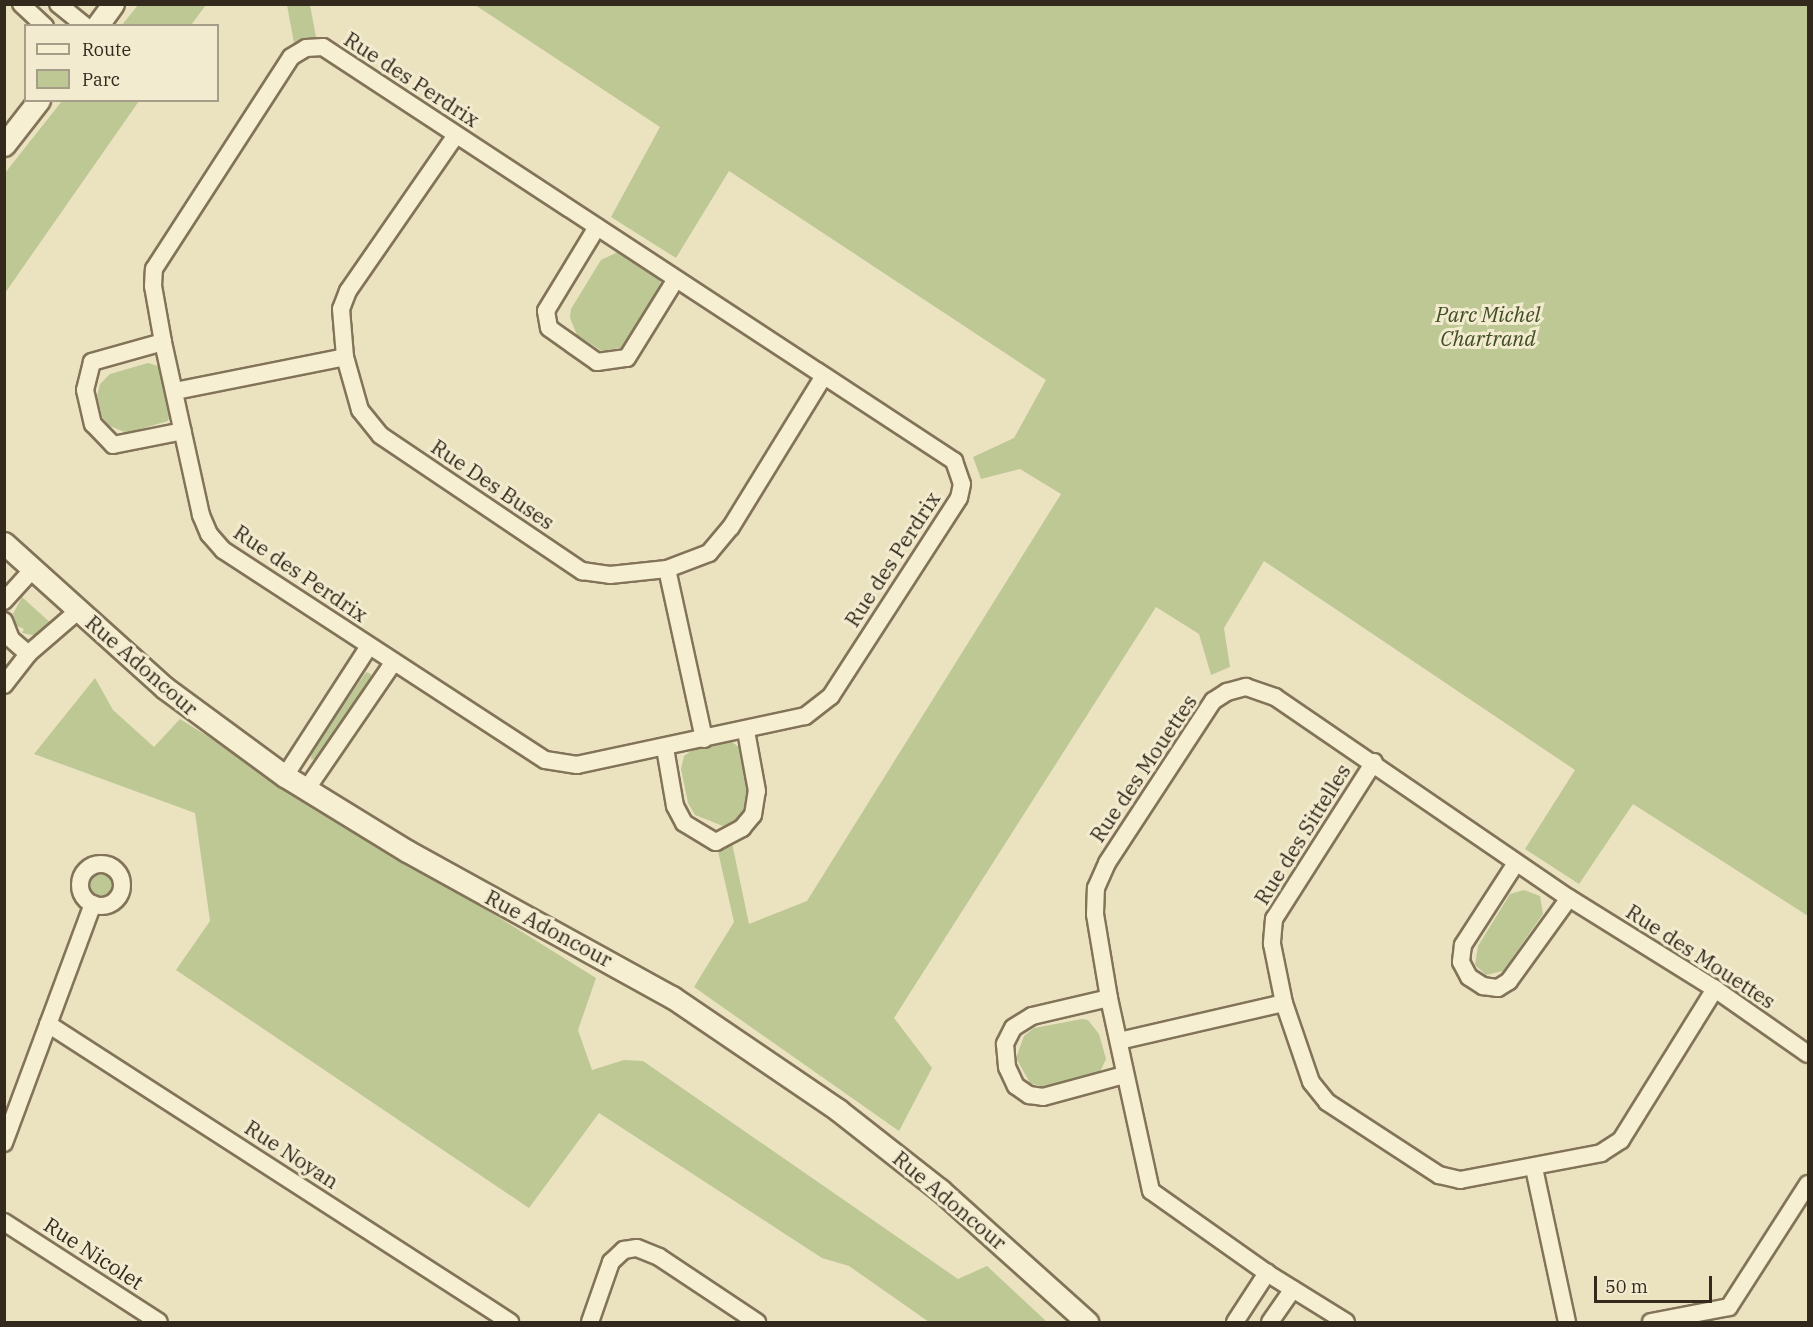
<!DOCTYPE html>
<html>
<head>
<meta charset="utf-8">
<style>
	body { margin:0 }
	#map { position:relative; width:1813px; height:1327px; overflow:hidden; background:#ebe2c0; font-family:"IBM Plex Serif",serif }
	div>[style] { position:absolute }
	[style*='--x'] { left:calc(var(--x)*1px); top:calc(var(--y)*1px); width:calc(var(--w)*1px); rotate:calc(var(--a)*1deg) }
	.green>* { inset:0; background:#bdc895 }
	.round { border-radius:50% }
	.roads { filter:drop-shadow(2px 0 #827359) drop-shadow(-2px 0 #827359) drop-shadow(0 2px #827359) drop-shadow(0 -2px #827359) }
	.minor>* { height:16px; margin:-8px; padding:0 8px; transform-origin:8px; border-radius:8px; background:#f6efd2 }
	.minor>.ring { margin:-8px; padding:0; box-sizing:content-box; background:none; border:16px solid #f6efd2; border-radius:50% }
	.tertiary>* { height:21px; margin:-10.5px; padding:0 10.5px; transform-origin:10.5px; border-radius:10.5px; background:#f6efd2 }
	span { translate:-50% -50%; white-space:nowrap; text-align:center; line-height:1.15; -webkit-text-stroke:6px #f3ebcf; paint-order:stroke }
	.street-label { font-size:21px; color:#33291d }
	.park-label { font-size:21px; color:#404e24; font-style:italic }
	.frame { position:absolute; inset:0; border:6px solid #33291d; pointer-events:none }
	.legend { position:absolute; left:24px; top:24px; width:195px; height:78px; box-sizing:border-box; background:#f3ebcf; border:2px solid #a69d88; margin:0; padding:8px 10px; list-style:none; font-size:18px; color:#33291d }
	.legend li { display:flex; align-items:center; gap:12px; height:30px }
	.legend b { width:30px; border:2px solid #a69d88 }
	.scale { position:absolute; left:1594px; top:1276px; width:118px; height:27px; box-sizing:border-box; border:3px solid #33291d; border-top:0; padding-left:8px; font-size:18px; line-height:21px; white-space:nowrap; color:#33291d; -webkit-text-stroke:4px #f3ebcf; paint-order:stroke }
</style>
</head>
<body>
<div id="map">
	<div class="green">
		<i style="clip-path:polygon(138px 5px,139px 4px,206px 5px,191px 25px,122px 25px)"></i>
		<i style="clip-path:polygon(287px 5px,310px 5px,316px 37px,294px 43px)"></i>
		<i style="clip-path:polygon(475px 5px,1808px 5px,1808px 916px,1633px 804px,1579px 884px,1525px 849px,1575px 770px,1264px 561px,1224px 628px,1230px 667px,1211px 675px,1199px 634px,1156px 607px,894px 1018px,932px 1068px,899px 1131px,694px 987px,734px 922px,717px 847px,732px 843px,749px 924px,807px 901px,1061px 494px,1020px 469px,981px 479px,973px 457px,1014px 438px,1046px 380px,729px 171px,676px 258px,611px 217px,660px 127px)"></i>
		<i style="clip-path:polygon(62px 101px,139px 101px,5px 293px,5px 173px)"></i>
		<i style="clip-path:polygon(620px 251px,656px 270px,662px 287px,625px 347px,602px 351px,577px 335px,570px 318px,571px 309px,601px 260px)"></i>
		<i style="clip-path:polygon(148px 363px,161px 367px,173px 404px,168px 421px,127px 433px,110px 426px,102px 417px,97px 396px,100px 384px,110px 374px)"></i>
		<i style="clip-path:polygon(22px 597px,54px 626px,37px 636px,22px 633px,24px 629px,15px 625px,13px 614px)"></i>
		<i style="clip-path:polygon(366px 672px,371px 674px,372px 680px,317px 760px,311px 759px,312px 750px)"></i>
		<i style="clip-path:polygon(95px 678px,113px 710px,154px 747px,180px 719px,596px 978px,578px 1030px,592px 1070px,624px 1060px,643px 1061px,958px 1279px,987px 1266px,1047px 1322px,929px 1322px,849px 1266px,822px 1258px,599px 1113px,529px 1208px,176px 970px,210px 921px,195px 813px,34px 754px)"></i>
		<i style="clip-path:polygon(721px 741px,732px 742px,743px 750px,753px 792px,750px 808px,738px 820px,723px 826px,695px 815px,688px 803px,681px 769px,684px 756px,695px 748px)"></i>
		<i class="round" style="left:90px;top:874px;width:22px;height:22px"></i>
		<i style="clip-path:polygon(1524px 890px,1540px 896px,1543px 914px,1503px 971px,1486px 975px,1475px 965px,1478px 946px,1510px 894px)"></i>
		<i style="clip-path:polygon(1082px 1019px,1088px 1020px,1099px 1034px,1106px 1059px,1099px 1074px,1047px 1088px,1030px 1083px,1016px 1058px,1024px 1036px,1034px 1028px)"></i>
	</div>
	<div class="roads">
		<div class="minor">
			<i style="--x:21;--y:4;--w:33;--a:43"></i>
			<i style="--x:58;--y:4;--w:35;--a:39"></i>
			<i style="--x:323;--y:47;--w:755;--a:33.27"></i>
			<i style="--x:954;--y:461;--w:24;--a:71"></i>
			<i style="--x:962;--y:484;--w:14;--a:102"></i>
			<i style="--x:959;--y:498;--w:236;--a:122.9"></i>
			<i style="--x:831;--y:696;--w:33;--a:142"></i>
			<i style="--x:805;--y:716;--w:233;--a:167.9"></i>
			<i style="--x:577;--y:765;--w:32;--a:-171"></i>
			<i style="--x:545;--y:760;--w:384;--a:-146.9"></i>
			<i style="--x:223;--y:550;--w:21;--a:-131"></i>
			<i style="--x:209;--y:534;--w:21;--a:-113"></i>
			<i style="--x:201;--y:515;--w:177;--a:-102.4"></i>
			<i style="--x:163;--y:342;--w:57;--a:-100.1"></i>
			<i style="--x:153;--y:286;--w:17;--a:-87"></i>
			<i style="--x:154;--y:269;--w:252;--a:-57.1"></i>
			<i style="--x:291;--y:57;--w:17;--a:-31"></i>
			<i style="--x:306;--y:48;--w:17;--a:-3"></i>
			<i style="--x:456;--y:135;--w:190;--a:124.7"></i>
			<i style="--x:348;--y:291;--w:19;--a:111"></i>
			<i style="--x:341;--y:309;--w:48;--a:85.2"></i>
			<i style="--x:345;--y:357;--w:55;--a:74.2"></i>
			<i style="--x:360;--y:410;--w:32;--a:51"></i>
			<i style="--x:380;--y:435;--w:244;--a:34"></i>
			<i style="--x:582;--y:571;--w:28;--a:8"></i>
			<i style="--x:610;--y:575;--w:57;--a:-6"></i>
			<i style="--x:667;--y:569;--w:45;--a:-20.9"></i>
			<i style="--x:709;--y:553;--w:34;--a:-50"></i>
			<i style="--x:731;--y:527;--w:177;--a:-58.4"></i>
			<i style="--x:597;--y:227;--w:98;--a:121.3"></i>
			<i style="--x:546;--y:311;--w:17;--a:80"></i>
			<i style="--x:549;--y:328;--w:59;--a:35.3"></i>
			<i style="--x:597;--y:362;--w:30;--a:-8"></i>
			<i style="--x:627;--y:358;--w:93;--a:-58.2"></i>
			<i style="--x:163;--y:342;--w:74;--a:164.3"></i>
			<i style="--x:92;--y:362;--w:29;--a:104"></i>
			<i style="--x:85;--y:390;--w:35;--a:77"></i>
			<i style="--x:93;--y:424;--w:29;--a:46"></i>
			<i style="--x:113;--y:445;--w:71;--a:-11.3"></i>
			<i style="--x:175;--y:391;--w:173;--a:-11.3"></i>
			<i style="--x:667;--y:569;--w:174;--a:77.7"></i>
			<i style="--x:4;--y:601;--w:43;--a:-47.8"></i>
			<i style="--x:4;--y:621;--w:19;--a:69"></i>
			<i style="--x:11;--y:639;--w:23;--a:41"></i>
			<i style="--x:4;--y:685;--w:39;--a:-52"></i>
			<i style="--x:28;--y:654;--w:67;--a:-40.8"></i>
			<i style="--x:665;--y:748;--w:59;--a:80.2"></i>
			<i style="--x:675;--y:806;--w:19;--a:62"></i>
			<i style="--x:684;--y:823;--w:37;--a:31"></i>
			<i style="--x:716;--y:842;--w:30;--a:-28"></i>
			<i style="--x:742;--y:828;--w:17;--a:-50"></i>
			<i style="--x:753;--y:815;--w:24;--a:-81"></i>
			<i style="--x:757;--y:791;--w:61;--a:-100.4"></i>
			<i style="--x:1374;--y:762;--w:186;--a:122.5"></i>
			<i style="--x:1274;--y:919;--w:25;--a:95"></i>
			<i style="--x:1272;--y:944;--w:60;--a:78.5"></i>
			<i style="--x:1284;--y:1003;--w:83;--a:71.1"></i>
			<i style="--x:1311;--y:1082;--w:26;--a:51"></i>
			<i style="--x:1327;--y:1102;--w:134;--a:33.1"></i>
			<i style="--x:1439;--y:1175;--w:22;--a:13"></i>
			<i style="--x:1460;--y:1180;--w:144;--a:-10.8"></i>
			<i style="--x:1601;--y:1153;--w:24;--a:-33"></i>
			<i style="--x:1621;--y:1140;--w:178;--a:-58.1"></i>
			<i style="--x:285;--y:776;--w:155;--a:-57.1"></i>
			<i style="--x:306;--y:790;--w:154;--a:-55.6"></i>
			<i style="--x:1516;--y:863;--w:98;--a:122.9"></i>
			<i style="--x:1463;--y:945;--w:17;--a:97"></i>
			<i style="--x:1461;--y:962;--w:17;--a:62"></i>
			<i style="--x:1469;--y:977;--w:17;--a:33"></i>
			<i style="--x:1483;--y:986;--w:15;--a:8"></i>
			<i style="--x:1498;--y:988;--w:13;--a:-32"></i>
			<i style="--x:1509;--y:981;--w:102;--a:-54.1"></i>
			<i class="ring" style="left:80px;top:864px;width:26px;height:26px"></i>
			<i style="--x:1109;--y:998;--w:79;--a:166.8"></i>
			<i style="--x:1032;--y:1016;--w:22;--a:148"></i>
			<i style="--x:1013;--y:1028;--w:18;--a:117"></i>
			<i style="--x:1005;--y:1044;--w:23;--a:85"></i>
			<i style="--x:1007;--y:1067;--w:21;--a:65"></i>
			<i style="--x:1016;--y:1086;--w:16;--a:35"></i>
			<i style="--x:1029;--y:1095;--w:14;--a:8"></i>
			<i style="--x:1043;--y:1097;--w:84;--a:-15.2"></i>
			<i style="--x:48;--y:1024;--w:550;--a:32.82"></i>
			<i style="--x:1119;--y:1041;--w:169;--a:-13"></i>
			<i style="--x:4;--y:1143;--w:255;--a:-69.6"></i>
			<i style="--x:1534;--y:1168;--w:157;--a:77.9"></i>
			<i style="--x:4;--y:1222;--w:184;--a:32.8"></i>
			<i style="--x:590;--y:1322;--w:64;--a:-70.7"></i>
			<i style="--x:611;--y:1262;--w:18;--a:-43"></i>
			<i style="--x:624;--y:1250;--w:13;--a:-9"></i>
			<i style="--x:637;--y:1248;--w:24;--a:22"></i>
			<i style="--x:659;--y:1257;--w:118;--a:33.6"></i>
			<i style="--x:1235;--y:1322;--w:59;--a:-56.9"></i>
			<i style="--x:1270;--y:1322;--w:40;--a:-55.1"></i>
			<i style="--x:1346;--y:1322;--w:93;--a:-148.2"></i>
			<i style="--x:1267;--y:1273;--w:142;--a:-144.7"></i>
			<i style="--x:1151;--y:1191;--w:198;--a:-102.3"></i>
			<i style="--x:1109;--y:998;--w:85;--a:-99.5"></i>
			<i style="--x:1095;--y:914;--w:26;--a:-88"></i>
			<i style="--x:1096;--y:888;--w:27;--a:-66"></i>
			<i style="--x:1107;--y:863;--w:194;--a:-56.8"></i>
			<i style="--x:1213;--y:701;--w:17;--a:-33"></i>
			<i style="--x:1227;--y:692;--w:20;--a:-15"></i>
			<i style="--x:1246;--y:687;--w:31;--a:19"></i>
			<i style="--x:1275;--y:697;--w:356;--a:34.4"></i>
			<i style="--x:1569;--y:898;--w:172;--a:31.9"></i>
			<i style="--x:1715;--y:989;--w:113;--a:35"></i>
			<i style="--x:1651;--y:1322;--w:79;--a:-10.9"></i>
			<i style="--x:1729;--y:1307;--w:146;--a:-57.3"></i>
		</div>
		<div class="tertiary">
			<i style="--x:97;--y:26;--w:27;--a:-54"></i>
			<i style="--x:4;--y:145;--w:57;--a:-52.1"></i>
			<i style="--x:4;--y:543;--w:217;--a:42"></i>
			<i style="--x:165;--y:688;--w:149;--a:36.3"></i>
			<i style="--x:285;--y:776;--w:143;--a:31.6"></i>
			<i style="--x:407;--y:851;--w:303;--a:28.9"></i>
			<i style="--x:672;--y:997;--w:201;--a:34.2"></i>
			<i style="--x:838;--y:1110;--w:130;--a:38.1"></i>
			<i style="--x:940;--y:1190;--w:198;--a:41.9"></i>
		</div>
	</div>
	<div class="street-label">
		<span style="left:412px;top:79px;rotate:33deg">Rue des Perdrix</span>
		<span style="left:493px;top:484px;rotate:34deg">Rue Des Buses</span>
		<span style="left:892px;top:559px;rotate:-57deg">Rue des Perdrix</span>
		<span style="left:301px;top:573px;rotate:34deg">Rue des Perdrix</span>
		<span style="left:142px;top:665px;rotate:41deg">Rue Adoncour</span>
		<span style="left:1143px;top:768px;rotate:-56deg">Rue des Mouettes</span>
		<span style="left:1302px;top:834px;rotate:-58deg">Rue des Sittelles</span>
		<span style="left:549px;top:928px;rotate:28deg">Rue Adoncour</span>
		<span style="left:1701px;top:956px;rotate:33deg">Rue des Mouettes</span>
		<span style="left:292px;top:1154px;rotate:33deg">Rue Noyan</span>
		<span style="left:950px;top:1200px;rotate:40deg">Rue Adoncour</span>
		<span style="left:94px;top:1253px;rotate:33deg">Rue Nicolet</span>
	</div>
	<div class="park-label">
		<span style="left:1488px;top:326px">Parc Michel<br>Chartrand</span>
	</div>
	<div class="frame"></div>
	<ul class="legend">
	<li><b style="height:8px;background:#f6efd2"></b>Route</li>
	<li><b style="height:16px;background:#bdc895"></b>Parc</li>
	</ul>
	<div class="scale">50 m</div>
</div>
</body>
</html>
